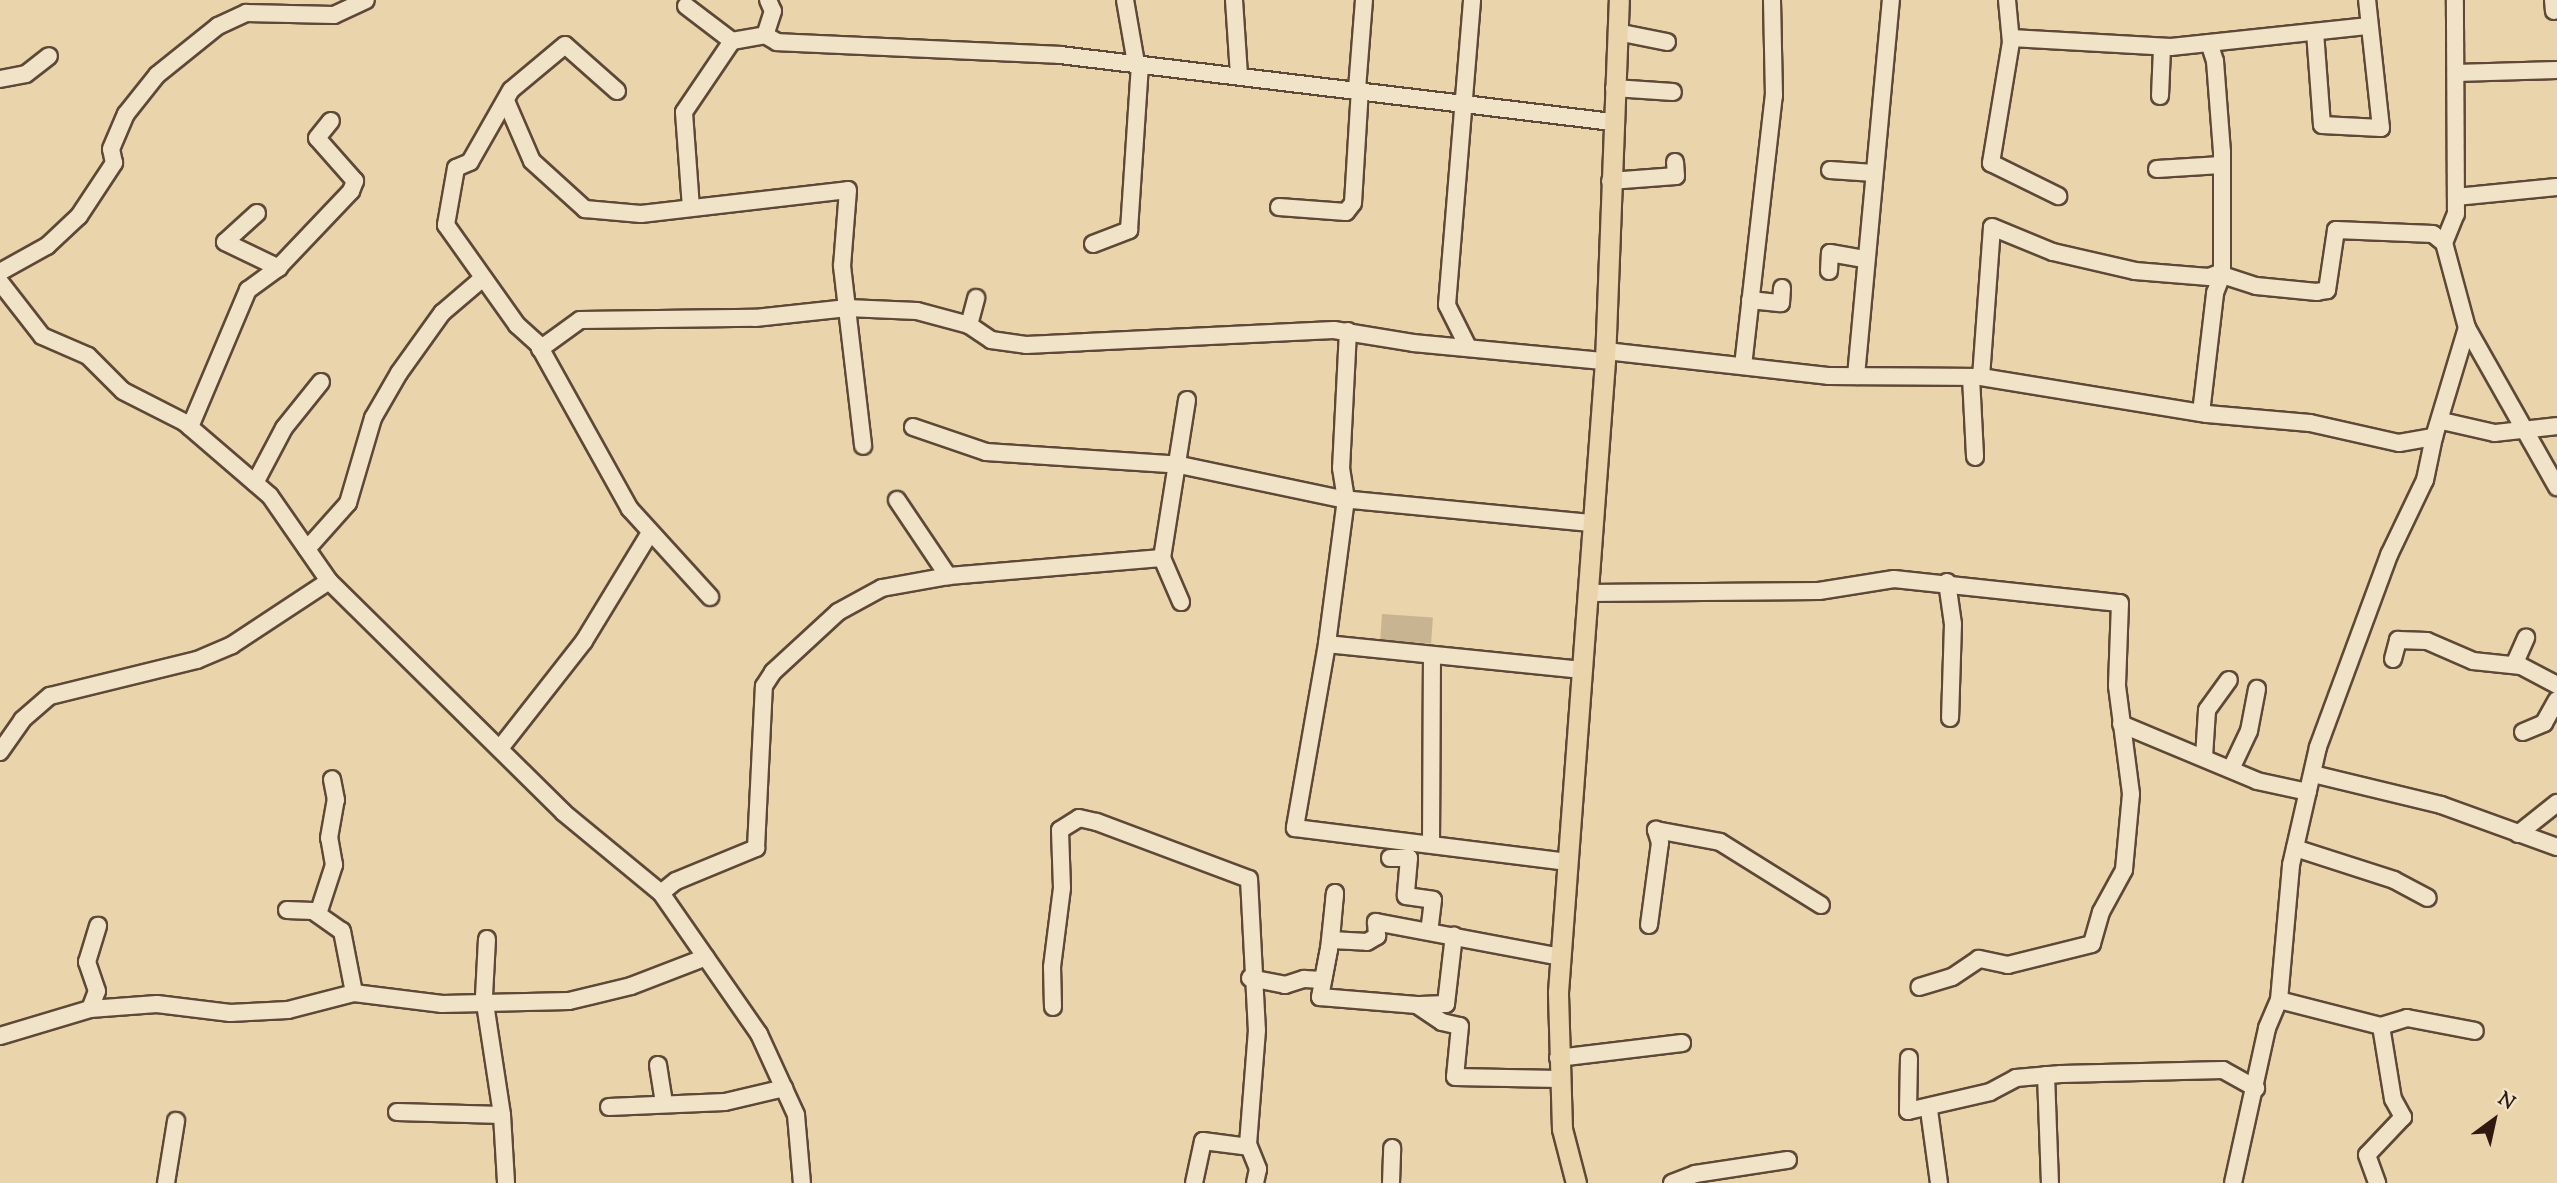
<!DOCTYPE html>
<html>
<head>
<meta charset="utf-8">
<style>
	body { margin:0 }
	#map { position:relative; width:2557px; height:1183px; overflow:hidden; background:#e9d4ab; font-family:"Sorts Mill Goudy",serif }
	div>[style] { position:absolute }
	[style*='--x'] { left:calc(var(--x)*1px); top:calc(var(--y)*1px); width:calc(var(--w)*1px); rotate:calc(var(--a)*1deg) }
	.green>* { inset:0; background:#c9b491; transform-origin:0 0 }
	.roads { filter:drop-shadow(2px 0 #5e4837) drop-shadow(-2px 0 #5e4837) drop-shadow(0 2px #5e4837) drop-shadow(0 -2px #5e4837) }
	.minor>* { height:16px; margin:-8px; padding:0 8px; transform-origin:8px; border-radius:8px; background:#f1e3c8 }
	.major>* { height:19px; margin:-9.5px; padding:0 9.5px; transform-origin:9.5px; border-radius:9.5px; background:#e9d4ab }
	span { translate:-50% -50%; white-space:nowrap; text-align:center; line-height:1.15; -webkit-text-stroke:7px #f1e3c8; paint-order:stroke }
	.north { position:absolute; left:2459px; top:1085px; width:70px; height:70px; -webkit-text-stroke:5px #f1e3c8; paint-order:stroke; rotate:33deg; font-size:19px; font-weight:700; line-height:28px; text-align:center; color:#2f1910 }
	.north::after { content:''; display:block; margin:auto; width:24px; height:32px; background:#2f1910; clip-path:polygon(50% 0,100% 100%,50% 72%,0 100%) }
</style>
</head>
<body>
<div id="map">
	<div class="green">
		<i style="left:1382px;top:614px;width:51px;height:26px;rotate:4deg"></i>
	</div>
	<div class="roads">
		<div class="minor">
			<i style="--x:768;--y:0;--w:12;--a:66"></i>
			<i style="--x:773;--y:11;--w:25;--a:108"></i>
			<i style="--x:765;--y:35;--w:14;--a:30"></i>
			<i style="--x:777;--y:42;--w:283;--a:2.6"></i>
			<i style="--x:1060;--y:55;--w:556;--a:6.92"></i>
			<i style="--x:1125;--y:0;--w:64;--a:80.1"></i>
			<i style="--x:1234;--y:0;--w:75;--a:86.2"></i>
			<i style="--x:2007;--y:0;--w:42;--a:84.6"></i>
			<i style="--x:2011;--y:42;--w:123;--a:99.4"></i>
			<i style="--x:1991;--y:163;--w:75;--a:26.2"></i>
			<i style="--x:2553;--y:0;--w:11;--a:85"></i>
			<i style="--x:686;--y:6;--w:58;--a:37.3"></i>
			<i style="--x:1617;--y:32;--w:51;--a:11.3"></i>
			<i style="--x:2315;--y:32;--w:93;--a:85.7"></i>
			<i style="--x:2322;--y:125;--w:59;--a:2.9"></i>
			<i style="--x:2381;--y:128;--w:129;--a:-96.2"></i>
			<i style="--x:2011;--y:38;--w:160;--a:3.2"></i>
			<i style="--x:2171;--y:47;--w:199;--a:-6.1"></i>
			<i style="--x:2456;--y:73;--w:101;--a:-1.7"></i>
			<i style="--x:0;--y:79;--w:26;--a:-11"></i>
			<i style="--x:26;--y:74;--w:29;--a:-38"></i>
			<i style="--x:1614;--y:88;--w:59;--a:3.9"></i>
			<i style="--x:1357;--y:89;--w:89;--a:-85.5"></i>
			<i style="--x:617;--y:91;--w:69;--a:-138.5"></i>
			<i style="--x:565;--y:45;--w:70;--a:140.2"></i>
			<i style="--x:511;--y:90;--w:83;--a:119.7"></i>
			<i style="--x:470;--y:162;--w:15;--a:157"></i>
			<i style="--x:456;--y:168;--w:58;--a:100"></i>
			<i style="--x:446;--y:225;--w:123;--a:54.6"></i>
			<i style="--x:517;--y:325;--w:28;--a:42"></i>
			<i style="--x:538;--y:344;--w:189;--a:60.9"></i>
			<i style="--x:630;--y:509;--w:119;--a:47.7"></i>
			<i style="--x:2160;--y:96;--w:48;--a:-87.6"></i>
			<i style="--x:506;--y:101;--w:65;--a:66.6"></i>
			<i style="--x:532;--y:161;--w:72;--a:42.2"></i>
			<i style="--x:585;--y:209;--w:56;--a:5.1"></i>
			<i style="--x:641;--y:214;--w:208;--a:-6.6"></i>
			<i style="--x:848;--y:190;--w:76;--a:94.5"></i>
			<i style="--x:842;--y:266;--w:181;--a:83.3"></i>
			<i style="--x:2157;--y:169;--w:64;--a:-3.6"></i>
			<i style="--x:1830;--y:170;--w:44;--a:3.9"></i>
			<i style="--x:1610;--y:181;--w:66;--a:-4.3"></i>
			<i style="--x:1676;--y:176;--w:14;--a:-94"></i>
			<i style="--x:2456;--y:197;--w:101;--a:-5.7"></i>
			<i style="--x:1279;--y:207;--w:67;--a:4.3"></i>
			<i style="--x:1346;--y:212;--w:11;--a:-52"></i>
			<i style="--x:1353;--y:203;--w:114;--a:-86.5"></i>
			<i style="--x:691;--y:208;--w:96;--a:-94.2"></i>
			<i style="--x:684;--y:112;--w:86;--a:-55.9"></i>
			<i style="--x:732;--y:41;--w:34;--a:-10"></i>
			<i style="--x:257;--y:213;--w:43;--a:137.8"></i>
			<i style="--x:225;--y:242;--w:60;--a:25.7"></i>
			<i style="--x:2444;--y:243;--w:31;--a:-68"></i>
			<i style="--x:2456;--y:214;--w:214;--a:-90.3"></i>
			<i style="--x:1093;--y:244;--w:39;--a:-21"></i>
			<i style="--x:1129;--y:230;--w:166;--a:-86.2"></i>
			<i style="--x:1829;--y:271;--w:18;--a:-87"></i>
			<i style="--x:1830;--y:253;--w:36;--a:10"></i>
			<i style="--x:0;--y:272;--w:54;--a:-29"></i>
			<i style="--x:47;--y:246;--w:44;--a:-43.2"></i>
			<i style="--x:79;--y:216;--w:64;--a:-56.6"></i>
			<i style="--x:114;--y:163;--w:14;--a:-102"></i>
			<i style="--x:111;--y:149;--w:38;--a:-67"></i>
			<i style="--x:126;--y:114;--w:50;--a:-51.5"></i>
			<i style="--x:157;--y:75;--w:78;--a:-38.8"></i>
			<i style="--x:218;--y:26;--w:31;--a:-25"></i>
			<i style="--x:246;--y:13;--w:88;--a:1.3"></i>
			<i style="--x:334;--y:15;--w:35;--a:-25"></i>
			<i style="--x:0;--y:282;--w:68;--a:52.1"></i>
			<i style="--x:42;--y:336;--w:50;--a:23.5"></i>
			<i style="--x:88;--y:356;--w:49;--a:45"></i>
			<i style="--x:123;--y:391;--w:68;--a:26.9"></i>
			<i style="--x:184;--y:422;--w:113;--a:40.7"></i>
			<i style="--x:270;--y:496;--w:103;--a:55.2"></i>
			<i style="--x:329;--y:581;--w:330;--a:44.6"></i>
			<i style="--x:564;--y:813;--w:126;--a:39.5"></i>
			<i style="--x:661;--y:893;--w:172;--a:55.2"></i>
			<i style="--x:759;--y:1034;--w:89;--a:65.4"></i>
			<i style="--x:796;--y:1115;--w:68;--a:85"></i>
			<i style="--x:1750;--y:300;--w:31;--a:6"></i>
			<i style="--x:1781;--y:303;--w:15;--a:-86"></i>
			<i style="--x:969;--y:325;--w:28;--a:-75"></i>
			<i style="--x:2467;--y:328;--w:183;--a:60.5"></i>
			<i style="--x:1348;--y:331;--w:137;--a:92.9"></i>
			<i style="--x:1341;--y:468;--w:31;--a:81"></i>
			<i style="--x:1346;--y:499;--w:146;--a:97.5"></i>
			<i style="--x:1327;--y:644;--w:256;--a:5.8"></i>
			<i style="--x:1467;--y:345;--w:45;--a:-116.6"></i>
			<i style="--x:1447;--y:305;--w:306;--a:-85.3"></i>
			<i style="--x:540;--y:349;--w:49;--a:-35.9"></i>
			<i style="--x:580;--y:320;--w:175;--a:-0.7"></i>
			<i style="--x:755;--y:318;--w:93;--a:-6.2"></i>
			<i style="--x:847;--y:308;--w:70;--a:2.5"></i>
			<i style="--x:917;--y:311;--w:54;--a:15.1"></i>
			<i style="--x:969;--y:325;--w:27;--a:34"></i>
			<i style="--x:991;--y:340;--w:35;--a:8"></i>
			<i style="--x:1026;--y:345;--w:308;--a:-2.8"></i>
			<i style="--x:1334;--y:330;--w:80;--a:9.3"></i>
			<i style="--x:1413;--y:343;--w:193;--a:5.4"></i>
			<i style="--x:1606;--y:351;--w:223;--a:6.4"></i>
			<i style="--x:1828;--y:376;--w:153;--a:0.4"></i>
			<i style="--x:1981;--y:377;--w:150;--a:-85.8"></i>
			<i style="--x:1992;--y:227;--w:66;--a:22.3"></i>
			<i style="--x:2053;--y:252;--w:84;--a:13"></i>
			<i style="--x:2135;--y:271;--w:74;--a:4.6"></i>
			<i style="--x:2209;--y:277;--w:14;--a:-21"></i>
			<i style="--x:1743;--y:366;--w:272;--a:-83.5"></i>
			<i style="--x:1774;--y:96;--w:96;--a:-91.2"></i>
			<i style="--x:1856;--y:376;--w:378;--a:-84.7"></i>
			<i style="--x:1971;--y:377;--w:80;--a:87.1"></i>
			<i style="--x:1981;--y:377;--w:229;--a:9.3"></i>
			<i style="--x:2207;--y:414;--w:103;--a:5"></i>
			<i style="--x:2310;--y:423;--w:91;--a:12.7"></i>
			<i style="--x:2399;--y:443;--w:36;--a:-10"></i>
			<i style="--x:2434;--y:437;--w:114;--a:-73.2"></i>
			<i style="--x:2467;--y:328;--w:88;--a:-105.1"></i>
			<i style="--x:2444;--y:243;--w:14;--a:-141"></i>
			<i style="--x:2433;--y:234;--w:97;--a:-177.6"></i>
			<i style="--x:2336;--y:230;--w:61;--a:98.5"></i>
			<i style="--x:2327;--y:290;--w:10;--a:169"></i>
			<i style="--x:2317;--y:292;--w:61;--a:-174.4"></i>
			<i style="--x:2256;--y:286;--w:36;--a:-162"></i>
			<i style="--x:2201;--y:413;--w:121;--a:-83.3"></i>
			<i style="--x:2215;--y:293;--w:19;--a:-69"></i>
			<i style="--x:2222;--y:275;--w:123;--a:-90"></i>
			<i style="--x:2222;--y:152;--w:91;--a:-94.4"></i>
			<i style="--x:2215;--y:61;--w:19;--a:-108"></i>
			<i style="--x:2442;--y:421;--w:54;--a:12.8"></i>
			<i style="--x:2495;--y:433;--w:62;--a:-6.4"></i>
			<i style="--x:190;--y:427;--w:149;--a:-67.1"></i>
			<i style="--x:248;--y:290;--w:36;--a:-36"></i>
			<i style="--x:277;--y:269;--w:108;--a:-46.5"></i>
			<i style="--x:351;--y:191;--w:11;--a:-68"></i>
			<i style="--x:355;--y:181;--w:57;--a:-131.5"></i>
			<i style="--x:317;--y:138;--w:22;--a:-51"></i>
			<i style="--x:913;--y:427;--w:77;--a:18.9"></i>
			<i style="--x:986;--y:452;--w:194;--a:3.8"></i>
			<i style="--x:1180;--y:465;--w:166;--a:11.9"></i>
			<i style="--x:1342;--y:499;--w:252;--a:5.5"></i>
			<i style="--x:255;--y:483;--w:62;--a:-62.2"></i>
			<i style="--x:284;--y:428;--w:59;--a:-51.2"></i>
			<i style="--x:897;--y:500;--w:92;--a:56.1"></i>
			<i style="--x:948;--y:576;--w:215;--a:-4.8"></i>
			<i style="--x:1162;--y:558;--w:160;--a:-81"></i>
			<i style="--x:307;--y:549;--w:62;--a:-48.3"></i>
			<i style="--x:348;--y:503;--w:89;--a:-73.6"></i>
			<i style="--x:373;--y:418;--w:52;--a:-60"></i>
			<i style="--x:399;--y:373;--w:74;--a:-54.4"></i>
			<i style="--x:442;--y:313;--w:54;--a:-40.5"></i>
			<i style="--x:1162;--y:558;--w:48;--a:66.6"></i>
			<i style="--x:1947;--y:582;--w:42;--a:81.9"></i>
			<i style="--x:1953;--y:624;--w:94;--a:91.8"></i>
			<i style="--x:1588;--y:593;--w:231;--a:-0.5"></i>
			<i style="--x:1819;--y:591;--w:76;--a:-9.1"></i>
			<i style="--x:1894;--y:579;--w:227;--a:6.1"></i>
			<i style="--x:2120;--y:603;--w:83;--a:92.1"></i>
			<i style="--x:2117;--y:686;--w:109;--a:82.6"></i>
			<i style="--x:2131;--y:794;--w:76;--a:95.3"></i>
			<i style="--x:2124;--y:870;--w:48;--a:118.7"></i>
			<i style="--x:2101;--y:912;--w:33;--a:106"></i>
			<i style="--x:2092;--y:944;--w:87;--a:166"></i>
			<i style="--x:2008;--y:965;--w:30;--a:-168"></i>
			<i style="--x:1979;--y:959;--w:32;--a:146"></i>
			<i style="--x:1952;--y:977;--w:34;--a:163"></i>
			<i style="--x:1327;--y:644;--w:187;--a:99.9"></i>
			<i style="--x:1295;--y:828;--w:275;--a:7.1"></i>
			<i style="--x:2393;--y:659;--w:20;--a:-75"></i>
			<i style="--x:2398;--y:640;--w:29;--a:2"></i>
			<i style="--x:2427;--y:641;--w:50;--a:23.5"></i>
			<i style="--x:2473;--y:661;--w:48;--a:5.9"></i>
			<i style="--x:2521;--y:666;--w:41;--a:27.8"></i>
			<i style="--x:2514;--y:665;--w:30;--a:-66"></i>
			<i style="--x:2121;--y:724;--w:147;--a:22.7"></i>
			<i style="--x:2257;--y:781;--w:52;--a:12.2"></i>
			<i style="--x:2523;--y:732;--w:23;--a:-23"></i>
			<i style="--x:2544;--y:723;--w:26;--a:-61"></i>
			<i style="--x:501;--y:747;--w:135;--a:-51.9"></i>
			<i style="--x:584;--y:641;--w:127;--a:-58.6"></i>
			<i style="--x:0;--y:752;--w:39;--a:-55"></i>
			<i style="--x:22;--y:720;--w:37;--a:-41"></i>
			<i style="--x:50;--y:696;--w:151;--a:-13.8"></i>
			<i style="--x:197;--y:660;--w:38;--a:-23"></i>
			<i style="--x:232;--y:645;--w:116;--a:-33.4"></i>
			<i style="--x:2204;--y:757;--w:47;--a:-86.3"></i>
			<i style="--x:2207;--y:710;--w:37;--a:-54"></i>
			<i style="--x:2231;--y:769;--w:42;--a:-64.7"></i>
			<i style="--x:2249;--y:731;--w:43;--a:-79.2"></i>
			<i style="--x:2313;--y:774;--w:132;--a:13.6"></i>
			<i style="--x:2441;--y:805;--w:123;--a:19.9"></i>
			<i style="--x:2518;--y:834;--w:50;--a:-38.5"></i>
			<i style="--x:1431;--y:844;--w:188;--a:-89.7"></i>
			<i style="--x:2295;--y:848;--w:104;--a:17.9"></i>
			<i style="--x:2394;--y:880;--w:38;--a:28"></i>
			<i style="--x:1390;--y:858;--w:19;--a:0"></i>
			<i style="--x:1409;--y:858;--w:38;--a:95"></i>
			<i style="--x:1406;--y:896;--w:27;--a:8"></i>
			<i style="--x:1433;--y:900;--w:31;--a:97"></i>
			<i style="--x:661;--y:893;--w:19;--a:-39"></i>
			<i style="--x:676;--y:881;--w:87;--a:-22.4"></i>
			<i style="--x:756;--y:848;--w:162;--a:-87.2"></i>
			<i style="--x:764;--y:686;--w:17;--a:-57"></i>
			<i style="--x:773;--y:672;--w:88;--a:-42.7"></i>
			<i style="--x:838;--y:612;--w:50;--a:-28.6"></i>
			<i style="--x:882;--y:588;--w:67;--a:-10.3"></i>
			<i style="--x:287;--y:910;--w:26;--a:2"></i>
			<i style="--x:313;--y:911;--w:35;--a:35"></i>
			<i style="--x:342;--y:931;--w:63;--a:79"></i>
			<i style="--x:318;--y:914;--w:52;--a:-71.9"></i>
			<i style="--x:334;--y:865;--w:27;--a:-100"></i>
			<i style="--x:329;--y:838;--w:39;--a:-80"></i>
			<i style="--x:336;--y:800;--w:21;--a:-101"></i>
			<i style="--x:1649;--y:925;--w:83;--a:-82.4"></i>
			<i style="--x:1660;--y:843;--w:14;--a:-107"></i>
			<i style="--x:1656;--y:830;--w:65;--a:10.6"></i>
			<i style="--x:1720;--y:842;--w:119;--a:32"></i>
			<i style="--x:487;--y:939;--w:58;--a:93"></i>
			<i style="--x:484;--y:997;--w:119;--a:81.3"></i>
			<i style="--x:1329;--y:949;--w:56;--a:-83.9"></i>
			<i style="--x:1335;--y:893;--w:47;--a:94.9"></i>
			<i style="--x:1331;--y:940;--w:36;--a:3"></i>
			<i style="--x:1367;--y:942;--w:12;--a:-31"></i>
			<i style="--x:1377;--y:936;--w:14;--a:-94"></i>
			<i style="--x:1376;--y:922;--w:189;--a:10.7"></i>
			<i style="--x:1250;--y:978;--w:36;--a:11"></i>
			<i style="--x:1285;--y:985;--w:20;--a:-18"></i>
			<i style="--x:1304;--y:979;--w:19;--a:3"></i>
			<i style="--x:1323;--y:980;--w:32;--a:-79"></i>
			<i style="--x:1329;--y:949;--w:49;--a:100.6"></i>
			<i style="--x:1320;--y:997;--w:97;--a:4.7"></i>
			<i style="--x:1417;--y:1005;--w:30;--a:34"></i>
			<i style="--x:1442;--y:1022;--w:18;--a:13"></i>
			<i style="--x:1460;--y:1026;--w:51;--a:95.6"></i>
			<i style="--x:1455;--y:1077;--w:104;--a:1.1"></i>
			<i style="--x:2279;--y:1000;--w:136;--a:-84.9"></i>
			<i style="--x:2291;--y:865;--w:121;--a:-77.1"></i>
			<i style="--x:2318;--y:747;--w:205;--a:-69.7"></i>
			<i style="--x:2389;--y:555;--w:83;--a:-64.4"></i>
			<i style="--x:2425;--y:480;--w:44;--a:-78.2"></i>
			<i style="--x:1420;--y:1005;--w:26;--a:-2"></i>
			<i style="--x:1446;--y:1004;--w:69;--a:-83.4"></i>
			<i style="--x:1053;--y:1007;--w:40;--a:-91.4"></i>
			<i style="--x:1052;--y:967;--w:80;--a:-82.8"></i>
			<i style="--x:1062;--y:888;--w:58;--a:-92"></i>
			<i style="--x:1060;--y:830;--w:22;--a:-32"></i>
			<i style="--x:1079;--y:818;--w:18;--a:13"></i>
			<i style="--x:1097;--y:822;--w:162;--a:20.6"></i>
			<i style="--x:1249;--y:879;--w:151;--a:87"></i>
			<i style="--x:1257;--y:1030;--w:114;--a:94.5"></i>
			<i style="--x:1248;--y:1144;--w:27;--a:68"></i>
			<i style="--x:1258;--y:1169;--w:14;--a:102"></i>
			<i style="--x:90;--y:1009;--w:67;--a:-4.3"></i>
			<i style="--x:157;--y:1004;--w:74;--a:7"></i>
			<i style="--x:230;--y:1013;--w:58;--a:-3"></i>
			<i style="--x:288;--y:1010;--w:68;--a:-14.4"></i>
			<i style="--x:354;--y:993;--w:89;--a:7.1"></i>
			<i style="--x:442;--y:1004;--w:127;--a:-1.4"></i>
			<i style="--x:569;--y:1001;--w:64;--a:-13.6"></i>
			<i style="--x:631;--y:986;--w:80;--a:-21.1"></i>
			<i style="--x:2381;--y:1026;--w:27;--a:-17"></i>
			<i style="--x:2407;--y:1018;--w:69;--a:10.8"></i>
			<i style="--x:0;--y:1036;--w:94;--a:-16.7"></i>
			<i style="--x:90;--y:1009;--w:19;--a:-69"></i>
			<i style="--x:97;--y:991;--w:31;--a:-109"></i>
			<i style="--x:87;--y:962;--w:38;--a:-73"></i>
			<i style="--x:1558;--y:1058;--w:125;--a:-6.9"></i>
			<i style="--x:1909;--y:1058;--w:53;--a:91.1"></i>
			<i style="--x:1908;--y:1111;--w:84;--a:-13"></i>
			<i style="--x:1990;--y:1092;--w:30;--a:-28"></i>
			<i style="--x:2016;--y:1078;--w:45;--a:-5.1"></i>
			<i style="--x:2061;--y:1074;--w:162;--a:-1.4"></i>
			<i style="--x:2223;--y:1070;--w:38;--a:29"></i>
			<i style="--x:658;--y:1065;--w:37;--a:81"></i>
			<i style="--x:2046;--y:1075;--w:108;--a:87.9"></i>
			<i style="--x:609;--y:1107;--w:116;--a:-2.5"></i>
			<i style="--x:725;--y:1102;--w:61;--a:-13.3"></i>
			<i style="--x:1929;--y:1110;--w:74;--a:82.2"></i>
			<i style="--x:397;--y:1112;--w:105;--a:1.6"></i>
			<i style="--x:502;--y:1115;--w:68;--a:86.6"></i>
			<i style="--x:166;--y:1183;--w:63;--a:-80.8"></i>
			<i style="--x:1194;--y:1183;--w:43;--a:-77.9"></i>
			<i style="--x:1203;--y:1141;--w:46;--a:7.4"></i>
			<i style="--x:1391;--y:1183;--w:35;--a:-88"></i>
			<i style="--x:1672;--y:1183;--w:25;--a:-21"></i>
			<i style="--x:1695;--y:1174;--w:94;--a:-8.6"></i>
			<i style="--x:2233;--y:1183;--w:159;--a:-77.6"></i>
			<i style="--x:2267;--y:1028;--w:30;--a:-67"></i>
			<i style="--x:2279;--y:1000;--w:105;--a:14.3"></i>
			<i style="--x:2381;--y:1026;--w:74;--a:80.7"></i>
			<i style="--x:2393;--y:1099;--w:21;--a:61"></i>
			<i style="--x:2403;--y:1117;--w:52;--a:133.5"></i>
			<i style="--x:2367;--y:1155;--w:30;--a:70"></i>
		</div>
		<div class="major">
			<i style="--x:1576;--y:1183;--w:56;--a:-104.5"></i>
			<i style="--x:1562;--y:1129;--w:137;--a:-91.7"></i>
			<i style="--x:1558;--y:992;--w:633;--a:-85.74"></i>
			<i style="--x:1605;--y:361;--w:361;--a:-87.8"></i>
		</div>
	</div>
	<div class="north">N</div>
</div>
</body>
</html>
